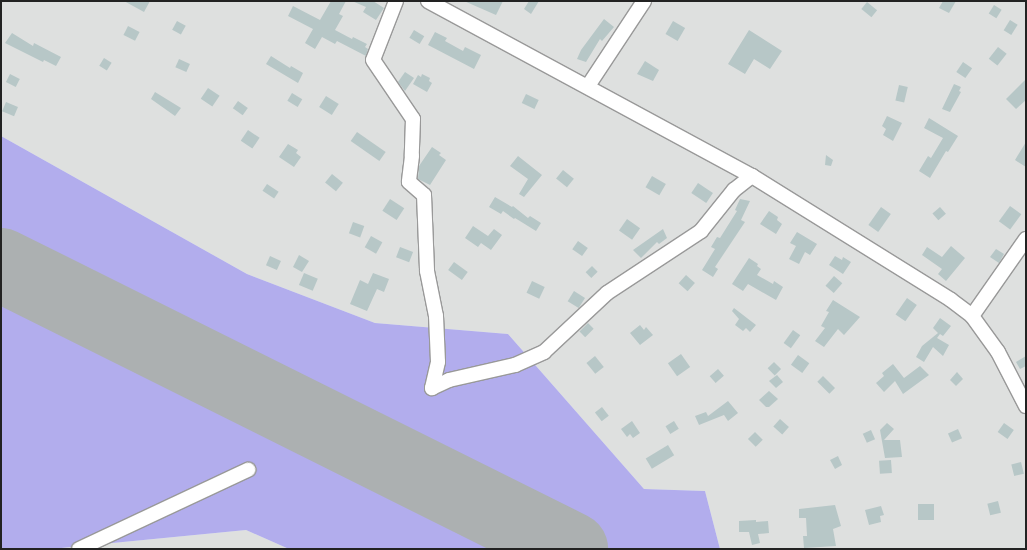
<!DOCTYPE html>
<html>
<head>
<meta charset="utf-8">
<style>
	body { margin:0 }
	#map { position:relative; width:1027px; height:550px; overflow:hidden; background:#e8f0f2; font-family:"PT Sans",sans-serif }
	div>[style] { position:absolute }
	[style*='--x'] { left:calc(var(--x)*1px); top:calc(var(--y)*1px); width:calc(var(--w)*1px); rotate:calc(var(--a)*1deg) }
	.residential>* { inset:0; background:#dee0df }
	.grass>* { inset:0; background:#b2aded }
	.runway>* { height:74px; margin:-37px; padding:0 37px; transform-origin:37px; border-radius:37px; background:#acb0b1 }
	.building>* { inset:0; background:#b7c7c7; transform-origin:0 0 }
	.roads { filter:drop-shadow(1px 0 #999) drop-shadow(-1px 0 #999) drop-shadow(0 1px #999) drop-shadow(0 -1px #999) }
	.minor>* { height:14px; margin:-7px; padding:0 7px; transform-origin:7px; border-radius:7px; background:#fff }
	span { translate:-50% -50%; white-space:nowrap; text-align:center; line-height:1.15; -webkit-text-stroke:3px #fff; paint-order:stroke }
	.frame { position:absolute; inset:0; border:2px solid #222; pointer-events:none }
</style>
</head>
<body>
<div id="map">
	<div class="residential">
		<i style="clip-path:polygon(1px 1px,1026px 1px,1026px 549px,720px 549px,705px 491px,644px 489px,508px 334px,375px 323px,247px 274px,1px 136px)"></i>
		<i style="clip-path:polygon(246px 530px,289px 549px,51px 549px)"></i>
	</div>
	<div class="grass">
		<i style="clip-path:polygon(1px 136px,247px 274px,375px 323px,508px 334px,644px 489px,705px 491px,720px 549px,289px 549px,246px 530px,51px 549px,1px 549px)"></i>
	</div>
	<div class="runway">
		<i style="--x:1;--y:265;--w:637;--a:26.48"></i>
	</div>
	<div class="building">
		<i style="clip-path:polygon(124px 1px,150px 1px,144px 12px)"></i>
		<i style="clip-path:polygon(331px 1px,346px 1px,339px 14px,343px 16px,335px 30px,352px 39px,353px 37px,367px 44px,365px 47px,368px 49px,366px 56px,337px 41px,335px 44px,322px 37px,315px 49px,305px 43px,313px 29px,288px 16px,293px 6px,320px 20px)"></i>
		<i style="clip-path:polygon(352px 1px,373px 1px,384px 8px,376px 20px,363px 12px,366px 7px)"></i>
		<i style="clip-path:polygon(464px 1px,503px 1px,496px 15px)"></i>
		<i style="clip-path:polygon(529px 1px,539px 1px,531px 14px,524px 9px)"></i>
		<i style="clip-path:polygon(943px 1px,956px 1px,949px 13px,939px 8px)"></i>
		<i style="left:867px;top:2px;width:13px;height:9px;rotate:39deg"></i>
		<i style="left:994px;top:5px;width:9px;height:10px;rotate:32deg"></i>
		<i style="clip-path:polygon(604px 19px,614px 27px,602px 41px,600px 39px,586px 62px,577px 59px,581px 50px)"></i>
		<i style="left:1010px;top:20px;width:9px;height:12px;rotate:32deg"></i>
		<i style="left:177px;top:21px;width:10px;height:10px;rotate:29deg"></i>
		<i style="left:673px;top:21px;width:14px;height:15px;rotate:30deg"></i>
		<i style="left:128px;top:26px;width:13px;height:10px;rotate:27deg"></i>
		<i style="left:414px;top:30px;width:12px;height:9px;rotate:31deg"></i>
		<i style="clip-path:polygon(749px 30px,782px 51px,770px 69px,754px 59px,745px 74px,728px 64px)"></i>
		<i style="clip-path:polygon(435px 32px,447px 38px,445px 41px,463px 51px,465px 47px,481px 55px,474px 69px,428px 45px)"></i>
		<i style="clip-path:polygon(12px 33px,33px 46px,34px 43px,61px 57px,56px 66px,44px 60px,43px 62px,5px 43px)"></i>
		<i style="left:998px;top:47px;width:11px;height:15px;rotate:38deg"></i>
		<i style="clip-path:polygon(271px 56px,290px 68px,291px 66px,303px 73px,298px 83px,266px 64px)"></i>
		<i style="left:104px;top:58px;width:9px;height:9px;rotate:32deg"></i>
		<i style="left:179px;top:59px;width:12px;height:9px;rotate:24deg"></i>
		<i style="clip-path:polygon(645px 61px,659px 70px,653px 81px,637px 74px)"></i>
		<i style="left:963px;top:62px;width:11px;height:12px;rotate:34deg"></i>
		<i style="clip-path:polygon(405px 72px,414px 78px,405px 91px,398px 82px)"></i>
		<i style="left:10px;top:74px;width:11px;height:9px;rotate:27deg"></i>
		<i style="clip-path:polygon(422px 74px,430px 78px,429px 81px,432px 83px,427px 92px,413px 84px,418px 75px,421px 77px)"></i>
		<i style="clip-path:polygon(1026px 79px,1026px 100px,1016px 109px,1006px 99px)"></i>
		<i style="clip-path:polygon(954px 84px,961px 87px,959px 91px,961px 92px,950px 112px,942px 109px)"></i>
		<i style="left:899px;top:85px;width:9px;height:16px;rotate:13deg"></i>
		<i style="left:208px;top:88px;width:14px;height:13px;rotate:34deg"></i>
		<i style="clip-path:polygon(155px 92px,181px 108px,175px 116px,151px 99px)"></i>
		<i style="left:292px;top:93px;width:12px;height:9px;rotate:31deg"></i>
		<i style="left:526px;top:94px;width:14px;height:10px;rotate:25deg"></i>
		<i style="left:326px;top:96px;width:15px;height:13px;rotate:32deg"></i>
		<i style="left:238px;top:101px;width:12px;height:9px;rotate:35deg"></i>
		<i style="left:6px;top:102px;width:13px;height:10px;rotate:23deg"></i>
		<i style="clip-path:polygon(887px 116px,902px 123px,893px 141px,883px 135px,886px 129px,882px 126px)"></i>
		<i style="clip-path:polygon(929px 118px,958px 136px,948px 152px,946px 151px,930px 178px,919px 171px,928px 156px,931px 158px,943px 138px,924px 128px)"></i>
		<i style="left:248px;top:130px;width:14px;height:13px;rotate:34deg"></i>
		<i style="left:357px;top:132px;width:35px;height:11px;rotate:35deg"></i>
		<i style="clip-path:polygon(1026px 142px,1026px 167px,1015px 160px)"></i>
		<i style="clip-path:polygon(288px 144px,298px 150px,296px 153px,301px 157px,294px 167px,279px 157px)"></i>
		<i style="clip-path:polygon(432px 147px,441px 153px,439px 155px,446px 160px,430px 185px,418px 179px,419px 166px)"></i>
		<i style="clip-path:polygon(826px 155px,833px 160px,831px 166px,825px 165px)"></i>
		<i style="clip-path:polygon(518px 156px,542px 175px,524px 197px,519px 194px,528px 179px,510px 166px)"></i>
		<i style="left:563px;top:170px;width:14px;height:11px;rotate:39deg"></i>
		<i style="left:332px;top:174px;width:14px;height:11px;rotate:39deg"></i>
		<i style="left:652px;top:176px;width:16px;height:13px;rotate:30deg"></i>
		<i style="left:698px;top:183px;width:18px;height:12px;rotate:34deg"></i>
		<i style="left:267px;top:184px;width:14px;height:8px;rotate:34deg"></i>
		<i style="clip-path:polygon(495px 197px,512px 207px,513px 206px,528px 218px,530px 216px,541px 223px,536px 231px,515px 218px,514px 219px,503px 211px,501px 214px,489px 207px)"></i>
		<i style="left:390px;top:199px;width:17px;height:14px;rotate:33deg"></i>
		<i style="clip-path:polygon(740px 199px,750px 201px,741px 220px,745px 222px,715px 267px,718px 269px,713px 277px,702px 270px,715px 249px,711px 247px,717px 237px,720px 238px,737px 211px,735px 210px)"></i>
		<i style="left:1010px;top:206px;width:14px;height:19px;rotate:36deg"></i>
		<i style="left:881px;top:207px;width:12px;height:22px;rotate:35deg"></i>
		<i style="left:940px;top:207px;width:9px;height:10px;rotate:49deg"></i>
		<i style="clip-path:polygon(769px 211px,778px 217px,777px 220px,782px 224px,776px 234px,760px 224px)"></i>
		<i style="left:627px;top:219px;width:16px;height:14px;rotate:35deg"></i>
		<i style="left:353px;top:222px;width:12px;height:12px;rotate:20deg"></i>
		<i style="clip-path:polygon(473px 226px,488px 236px,494px 229px,502px 235px,491px 250px,481px 243px,478px 247px,465px 238px)"></i>
		<i style="clip-path:polygon(663px 229px,667px 238px,659px 244px,657px 242px,641px 258px,633px 250px)"></i>
		<i style="clip-path:polygon(797px 232px,817px 244px,810px 255px,805px 252px,799px 264px,789px 259px,796px 246px,790px 243px)"></i>
		<i style="left:371px;top:236px;width:13px;height:13px;rotate:29deg"></i>
		<i style="left:578px;top:241px;width:12px;height:10px;rotate:35deg"></i>
		<i style="clip-path:polygon(951px 246px,965px 258px,946px 281px,938px 274px,942px 269px,922px 255px,927px 247px,942px 257px)"></i>
		<i style="left:400px;top:247px;width:14px;height:11px;rotate:21deg"></i>
		<i style="clip-path:polygon(996px 249px,1004px 254px,999px 263px,990px 257px)"></i>
		<i style="clip-path:polygon(299px 255px,309px 261px,302px 272px,293px 267px)"></i>
		<i style="left:270px;top:256px;width:12px;height:10px;rotate:24deg"></i>
		<i style="clip-path:polygon(835px 256px,842px 260px,843px 257px,851px 262px,843px 274px,829px 265px)"></i>
		<i style="clip-path:polygon(749px 258px,758px 264px,757px 266px,761px 269px,757px 275px,773px 284px,774px 281px,783px 287px,776px 300px,748px 284px,743px 291px,732px 284px)"></i>
		<i style="left:454px;top:262px;width:17px;height:10px;rotate:36deg"></i>
		<i style="left:592px;top:266px;width:8px;height:9px;rotate:45deg"></i>
		<i style="left:304px;top:273px;width:15px;height:13px;rotate:23deg"></i>
		<i style="clip-path:polygon(373px 273px,389px 279px,384px 292px,377px 289px,367px 311px,350px 304px,360px 280px,368px 284px)"></i>
		<i style="left:686px;top:275px;width:12px;height:11px;rotate:42deg"></i>
		<i style="left:834px;top:276px;width:11px;height:13px;rotate:41deg"></i>
		<i style="left:532px;top:281px;width:14px;height:13px;rotate:25deg"></i>
		<i style="left:574px;top:291px;width:13px;height:12px;rotate:32deg"></i>
		<i style="left:907px;top:298px;width:12px;height:20px;rotate:35deg"></i>
		<i style="clip-path:polygon(833px 300px,860px 317px,844px 335px,838px 329px,824px 347px,815px 341px,825px 328px,821px 326px,829px 312px,826px 311px)"></i>
		<i style="clip-path:polygon(734px 308px,756px 325px,750px 332px,746px 328px,743px 331px,735px 325px,739px 319px,732px 311px)"></i>
		<i style="clip-path:polygon(940px 318px,951px 326px,943px 336px,940px 334px,937px 338px,949px 345px,943px 356px,933px 347px,924px 362px,916px 357px,922px 346px,938px 333px,933px 328px)"></i>
		<i style="left:588px;top:323px;width:8px;height:12px;rotate:45deg"></i>
		<i style="clip-path:polygon(640px 325px,644px 330px,646px 327px,653px 335px,640px 345px,630px 333px)"></i>
		<i style="left:793px;top:330px;width:9px;height:16px;rotate:36deg"></i>
		<i style="left:681px;top:354px;width:16px;height:16px;rotate:55deg"></i>
		<i style="left:798px;top:355px;width:14px;height:12px;rotate:36deg"></i>
		<i style="left:595px;top:356px;width:14px;height:11px;rotate:51deg"></i>
		<i style="clip-path:polygon(1026px 356px,1026px 366px,1020px 369px,1016px 362px)"></i>
		<i style="left:774px;top:362px;width:10px;height:9px;rotate:45deg"></i>
		<i style="clip-path:polygon(893px 364px,904px 378px,920px 366px,929px 375px,903px 394px,895px 381px,884px 392px,876px 383px,884px 376px,882px 373px)"></i>
		<i style="left:718px;top:369px;width:9px;height:11px;rotate:49deg"></i>
		<i style="clip-path:polygon(957px 372px,963px 379px,956px 386px,950px 380px)"></i>
		<i style="clip-path:polygon(777px 375px,783px 382px,776px 388px,769px 381px)"></i>
		<i style="left:823px;top:376px;width:17px;height:8px;rotate:45deg"></i>
		<i style="clip-path:polygon(769px 391px,778px 399px,769px 407px,766px 407px,759px 400px)"></i>
		<i style="clip-path:polygon(728px 401px,738px 413px,728px 421px,724px 415px,699px 425px,695px 416px,706px 412px,708px 416px)"></i>
		<i style="left:602px;top:407px;width:11px;height:9px;rotate:52deg"></i>
		<i style="left:780px;top:419px;width:12px;height:10px;rotate:42deg"></i>
		<i style="clip-path:polygon(632px 421px,640px 433px,633px 438px,630px 434px,627px 437px,621px 429px)"></i>
		<i style="left:674px;top:421px;width:9px;height:10px;rotate:58deg"></i>
		<i style="clip-path:polygon(887px 423px,894px 429px,884px 440px,900px 440px,902px 457px,885px 458px,880px 430px)"></i>
		<i style="left:1004px;top:423px;width:12px;height:11px;rotate:35deg"></i>
		<i style="left:958px;top:429px;width:10px;height:11px;rotate:66deg"></i>
		<i style="left:871px;top:430px;width:10px;height:9px;rotate:66deg"></i>
		<i style="left:755px;top:432px;width:11px;height:10px;rotate:45deg"></i>
		<i style="left:668px;top:445px;width:12px;height:26px;rotate:59deg"></i>
		<i style="clip-path:polygon(838px 456px,842px 465px,835px 469px,830px 460px)"></i>
		<i style="left:891px;top:460px;width:13px;height:12px;rotate:86deg"></i>
		<i style="left:1021px;top:462px;width:12px;height:10px;rotate:76deg"></i>
		<i style="left:998px;top:501px;width:12px;height:11px;rotate:76deg"></i>
		<i style="left:918px;top:504px;width:16px;height:16px"></i>
		<i style="clip-path:polygon(835px 505px,841px 526px,833px 529px,836px 546px,804px 548px,803px 536px,807px 536px,806px 518px,799px 518px,799px 509px)"></i>
		<i style="clip-path:polygon(881px 506px,884px 515px,880px 516px,881px 522px,869px 525px,865px 510px)"></i>
		<i style="clip-path:polygon(756px 520px,756px 522px,768px 521px,769px 533px,758px 534px,760px 543px,752px 545px,749px 532px,739px 532px,739px 521px)"></i>
	</div>
	<div class="roads">
		<div class="minor">
			<i style="--x:396;--y:1;--w:63;--a:111.3"></i>
			<i style="--x:373;--y:60;--w:71;--a:55.9"></i>
			<i style="--x:413;--y:119;--w:37;--a:92"></i>
			<i style="--x:412;--y:156;--w:26;--a:97"></i>
			<i style="--x:409;--y:182;--w:20;--a:41"></i>
			<i style="--x:424;--y:195;--w:76;--a:87.7"></i>
			<i style="--x:427;--y:271;--w:46;--a:78.7"></i>
			<i style="--x:436;--y:316;--w:46;--a:87.5"></i>
			<i style="--x:438;--y:362;--w:27;--a:103"></i>
			<i style="--x:428;--y:1;--w:368;--a:28.4"></i>
			<i style="--x:752;--y:176;--w:234;--a:31.9"></i>
			<i style="--x:951;--y:300;--w:26;--a:37"></i>
			<i style="--x:972;--y:316;--w:44;--a:54.2"></i>
			<i style="--x:998;--y:352;--w:61;--a:62.6"></i>
			<i style="--x:588;--y:86;--w:102;--a:-56.6"></i>
			<i style="--x:972;--y:316;--w:94;--a:-55"></i>
			<i style="--x:432;--y:388;--w:19;--a:-25"></i>
			<i style="--x:449;--y:380;--w:68;--a:-12.8"></i>
			<i style="--x:515;--y:365;--w:32;--a:-24"></i>
			<i style="--x:544;--y:352;--w:86;--a:-43.1"></i>
			<i style="--x:607;--y:293;--w:113;--a:-33.4"></i>
			<i style="--x:701;--y:231;--w:53;--a:-51.2"></i>
			<i style="--x:734;--y:190;--w:23;--a:-38"></i>
			<i style="--x:79;--y:549;--w:187;--a:-25.1"></i>
		</div>
	</div>
	<div class="frame"></div>
</div>
</body>
</html>
